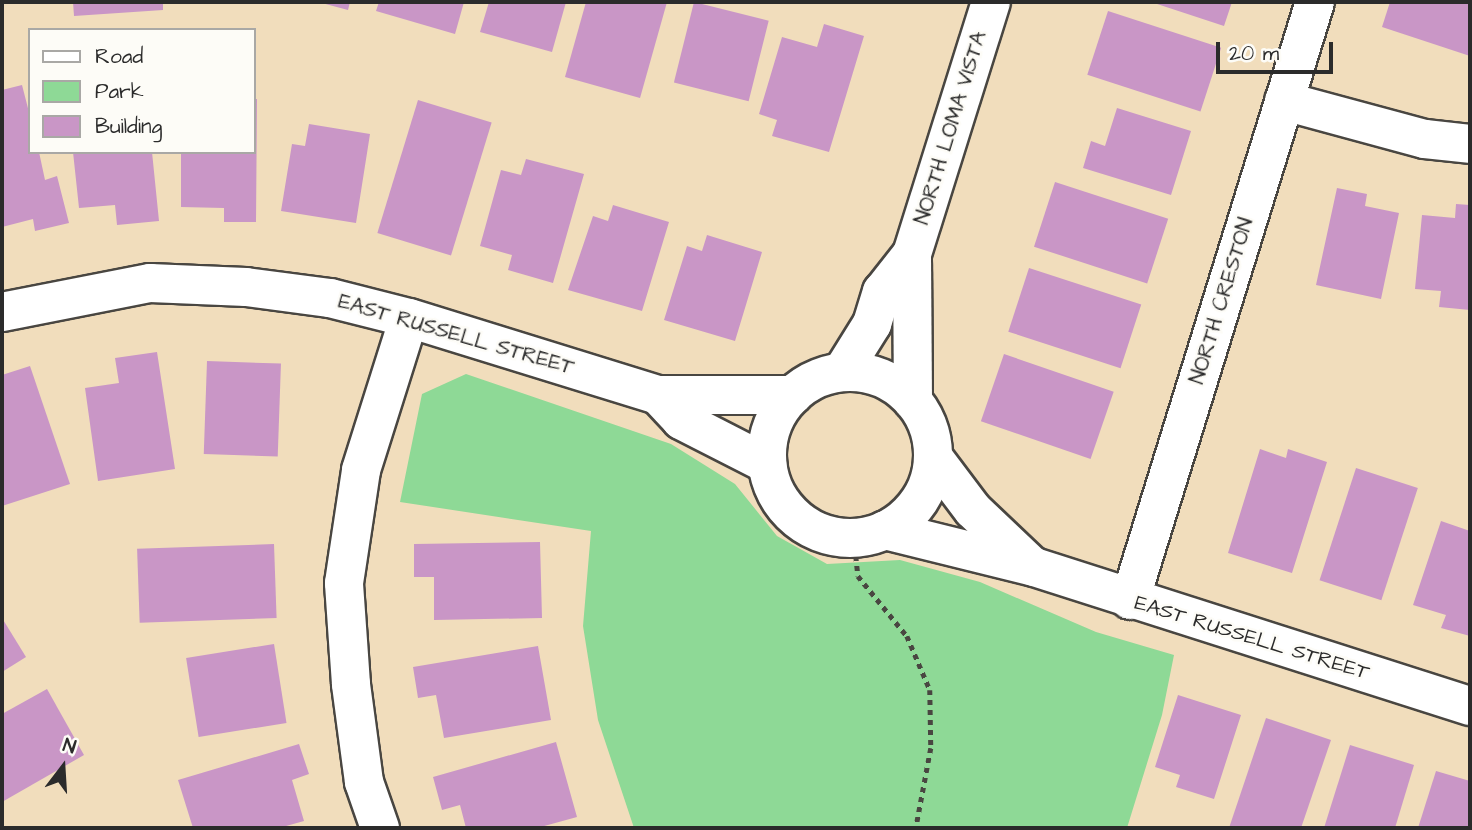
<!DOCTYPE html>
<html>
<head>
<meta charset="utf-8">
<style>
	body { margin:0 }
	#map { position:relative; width:1472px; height:830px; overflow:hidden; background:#f1ddbc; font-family:"Architects Daughter",sans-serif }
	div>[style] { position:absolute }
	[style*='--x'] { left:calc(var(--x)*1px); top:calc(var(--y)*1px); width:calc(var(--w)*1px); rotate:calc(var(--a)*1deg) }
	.green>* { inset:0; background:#8ed996 }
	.building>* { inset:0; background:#c996c6; transform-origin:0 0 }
	.path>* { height:4.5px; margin-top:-2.25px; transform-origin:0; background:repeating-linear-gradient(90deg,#494641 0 5px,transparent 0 10px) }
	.roads { filter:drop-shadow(2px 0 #494641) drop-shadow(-2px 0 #494641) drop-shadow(0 2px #494641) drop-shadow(0 -2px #494641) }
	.minor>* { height:38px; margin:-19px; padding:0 19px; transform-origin:19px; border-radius:19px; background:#fff }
	.minor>.ring { margin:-19px; padding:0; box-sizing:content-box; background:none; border:38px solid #fff; border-radius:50% }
	span { translate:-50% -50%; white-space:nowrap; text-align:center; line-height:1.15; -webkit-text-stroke:5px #fdfcf7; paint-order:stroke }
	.street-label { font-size:21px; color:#2b2b2b }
	.frame { position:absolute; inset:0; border:4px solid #2b2b2b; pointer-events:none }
	.legend { position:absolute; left:28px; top:28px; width:228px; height:126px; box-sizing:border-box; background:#fdfcf7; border:2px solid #a9a8a5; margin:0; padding:9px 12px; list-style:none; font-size:21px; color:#2b2b2b }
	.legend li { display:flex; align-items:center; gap:14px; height:35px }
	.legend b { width:35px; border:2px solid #a9a8a5 }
	.north { position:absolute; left:28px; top:732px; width:70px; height:70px; -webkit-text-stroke:5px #fdfcf7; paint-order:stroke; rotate:17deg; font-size:19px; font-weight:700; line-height:28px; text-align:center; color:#2b2b2b }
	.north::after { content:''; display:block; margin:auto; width:24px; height:32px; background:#2b2b2b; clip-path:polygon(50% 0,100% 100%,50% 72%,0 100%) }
	.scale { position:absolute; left:1216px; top:42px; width:117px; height:32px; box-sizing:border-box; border:4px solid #2b2b2b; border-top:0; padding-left:9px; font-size:21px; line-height:24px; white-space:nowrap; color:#2b2b2b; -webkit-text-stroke:5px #fdfcf7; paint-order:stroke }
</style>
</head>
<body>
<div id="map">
	<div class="green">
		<i style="clip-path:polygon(466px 374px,671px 444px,735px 484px,777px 536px,827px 564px,900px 560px,980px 582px,1096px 632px,1174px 655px,1162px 715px,1127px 828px,634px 828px,598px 720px,583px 626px,591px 531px,400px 502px,422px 394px)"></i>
	</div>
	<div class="building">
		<i style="clip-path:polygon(73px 2px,163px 2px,163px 10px,74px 16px)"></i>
		<i style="clip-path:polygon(318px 2px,350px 2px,348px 10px)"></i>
		<i style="clip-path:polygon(379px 2px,464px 2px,455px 34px,376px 11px)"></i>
		<i style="clip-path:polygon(489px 2px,566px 2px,552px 52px,480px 32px)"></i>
		<i style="clip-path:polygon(586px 2px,667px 2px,640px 98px,565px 77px)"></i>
		<i style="left:694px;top:2px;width:77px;height:83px;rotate:14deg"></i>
		<i style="clip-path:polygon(1151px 2px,1232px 2px,1224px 26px)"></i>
		<i style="clip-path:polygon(1390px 2px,1470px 2px,1470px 56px,1382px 27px)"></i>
		<i style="left:1108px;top:11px;width:119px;height:67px;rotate:18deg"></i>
		<i style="clip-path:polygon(824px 24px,864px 36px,829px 152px,772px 136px,777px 120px,759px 114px,782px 37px,817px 47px)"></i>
		<i style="clip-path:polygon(22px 85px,30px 116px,30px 152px,39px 152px,45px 180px,57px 176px,69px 223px,35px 231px,33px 219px,2px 227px,2px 90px)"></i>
		<i style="clip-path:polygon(254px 99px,257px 99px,256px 222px,224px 222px,224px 208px,181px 207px,181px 152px,254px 152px)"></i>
		<i style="left:418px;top:100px;width:77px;height:139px;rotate:17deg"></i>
		<i style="clip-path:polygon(1117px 108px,1191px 131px,1171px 195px,1083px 168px,1091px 141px,1105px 146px)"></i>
		<i style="clip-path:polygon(309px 124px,370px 134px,356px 223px,281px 211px,292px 144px,305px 146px)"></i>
		<i style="clip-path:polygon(73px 152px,152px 152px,159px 221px,117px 225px,115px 205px,79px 208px)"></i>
		<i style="clip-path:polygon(526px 159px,584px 174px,553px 283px,508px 270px,512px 255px,480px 246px,501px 170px,521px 175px)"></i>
		<i style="left:1055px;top:182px;width:119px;height:68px;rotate:18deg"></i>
		<i style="clip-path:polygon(1337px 188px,1367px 194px,1365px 206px,1399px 213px,1381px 299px,1316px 285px)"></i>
		<i style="clip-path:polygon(1456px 204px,1470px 205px,1470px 310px,1439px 307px,1441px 291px,1415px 289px,1422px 215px,1455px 218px)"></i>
		<i style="clip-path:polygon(613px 205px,669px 222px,642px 311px,568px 290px,593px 216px,608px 221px)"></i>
		<i style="clip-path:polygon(707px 235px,762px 252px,735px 341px,664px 320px,687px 246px,702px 251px)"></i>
		<i style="left:1029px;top:268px;width:118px;height:67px;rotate:18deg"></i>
		<i style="clip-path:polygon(157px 352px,175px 469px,98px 481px,85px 388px,119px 383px,115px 358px)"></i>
		<i style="left:1004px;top:354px;width:116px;height:71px;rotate:19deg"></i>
		<i style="left:207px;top:361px;width:74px;height:93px;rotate:2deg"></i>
		<i style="clip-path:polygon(30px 366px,70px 484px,2px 506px,2px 375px)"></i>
		<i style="clip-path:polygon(1260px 449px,1286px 458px,1288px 449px,1327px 462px,1292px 573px,1228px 553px)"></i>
		<i style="left:1356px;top:468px;width:65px;height:118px;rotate:18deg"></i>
		<i style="clip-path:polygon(1441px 521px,1470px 531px,1470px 636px,1441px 628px,1446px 615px,1413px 605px)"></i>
		<i style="clip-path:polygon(540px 542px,542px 618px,434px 620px,434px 577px,414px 577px,414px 544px)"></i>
		<i style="left:274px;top:544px;width:74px;height:137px;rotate:88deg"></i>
		<i style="clip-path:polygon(2px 618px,26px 657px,2px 672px)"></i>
		<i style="left:274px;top:644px;width:80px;height:89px;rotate:81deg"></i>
		<i style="clip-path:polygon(538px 646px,551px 720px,444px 738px,436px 695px,418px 698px,413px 667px)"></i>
		<i style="clip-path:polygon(47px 689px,84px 755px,2px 802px,2px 714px)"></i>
		<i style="clip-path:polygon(1178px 695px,1241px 715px,1214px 799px,1176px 787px,1180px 775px,1155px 767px)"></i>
		<i style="clip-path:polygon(1266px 718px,1331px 740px,1301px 828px,1229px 828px)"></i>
		<i style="clip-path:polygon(556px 742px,577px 817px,537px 828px,466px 828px,460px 805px,442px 810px,433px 777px)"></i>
		<i style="clip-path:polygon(299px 744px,309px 774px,292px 780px,304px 821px,279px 828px,193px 828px,178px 780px)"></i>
		<i style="clip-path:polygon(1350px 745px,1414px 765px,1395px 828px,1324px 828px)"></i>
		<i style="clip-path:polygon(1436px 771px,1470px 781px,1470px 828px,1418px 828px)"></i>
	</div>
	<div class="path">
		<i style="--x:856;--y:556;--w:20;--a:84"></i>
		<i style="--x:858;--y:576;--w:77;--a:50.8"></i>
		<i style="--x:907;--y:636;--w:59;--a:66.9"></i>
		<i style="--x:930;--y:690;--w:58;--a:89"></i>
		<i style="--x:931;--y:748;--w:81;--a:100.6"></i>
	</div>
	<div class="roads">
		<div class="minor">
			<i style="--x:1284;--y:101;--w:146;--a:15.1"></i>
			<i style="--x:1425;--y:139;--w:45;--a:6.3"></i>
			<i style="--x:2;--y:312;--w:151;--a:-11.1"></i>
			<i style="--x:150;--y:283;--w:96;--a:2.4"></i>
			<i style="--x:246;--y:287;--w:85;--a:7.5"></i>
			<i style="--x:330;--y:298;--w:81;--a:14.2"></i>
			<i style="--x:409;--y:318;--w:261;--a:17.2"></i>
			<i style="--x:658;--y:395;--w:135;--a:0"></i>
			<i style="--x:842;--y:372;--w:57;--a:-58"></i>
			<i style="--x:872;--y:324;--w:34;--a:-73"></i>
			<i style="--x:882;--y:292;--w:48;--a:-51.7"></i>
			<i class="ring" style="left:767px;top:372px;width:128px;height:128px"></i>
			<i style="--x:658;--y:395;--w:34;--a:47"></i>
			<i style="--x:681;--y:420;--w:97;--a:27.1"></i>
			<i style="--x:913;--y:401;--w:147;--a:-90.4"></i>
			<i style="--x:912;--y:254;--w:264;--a:-72.6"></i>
			<i style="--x:933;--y:457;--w:66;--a:53"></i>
			<i style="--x:973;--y:510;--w:81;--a:43.5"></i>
			<i style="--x:885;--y:530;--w:154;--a:13.9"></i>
			<i style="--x:1034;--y:567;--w:458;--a:17.7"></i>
			<i style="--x:1130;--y:600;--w:626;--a:-72.81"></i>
			<i style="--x:380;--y:828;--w:49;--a:-109.2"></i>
			<i style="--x:364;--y:782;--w:99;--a:-97.6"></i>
			<i style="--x:351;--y:684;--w:101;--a:-94"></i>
			<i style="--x:344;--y:583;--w:114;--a:-81.4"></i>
			<i style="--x:361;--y:470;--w:159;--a:-72.5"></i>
		</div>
	</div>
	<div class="street-label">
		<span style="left:951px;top:128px;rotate:-73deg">NORTH LOMA VISTA</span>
		<span style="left:1222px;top:301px;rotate:-73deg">NORTH CRESTON</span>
		<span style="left:456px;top:335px;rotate:16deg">EAST RUSSELL STREET</span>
		<span style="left:1252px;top:638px;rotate:17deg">EAST RUSSELL STREET</span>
	</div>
	<div class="frame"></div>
	<ul class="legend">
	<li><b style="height:9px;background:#fff"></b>Road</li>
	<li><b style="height:19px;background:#8ed996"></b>Park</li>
	<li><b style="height:19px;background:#c996c6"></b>Building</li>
	</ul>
	<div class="north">N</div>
	<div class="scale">20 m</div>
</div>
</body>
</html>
